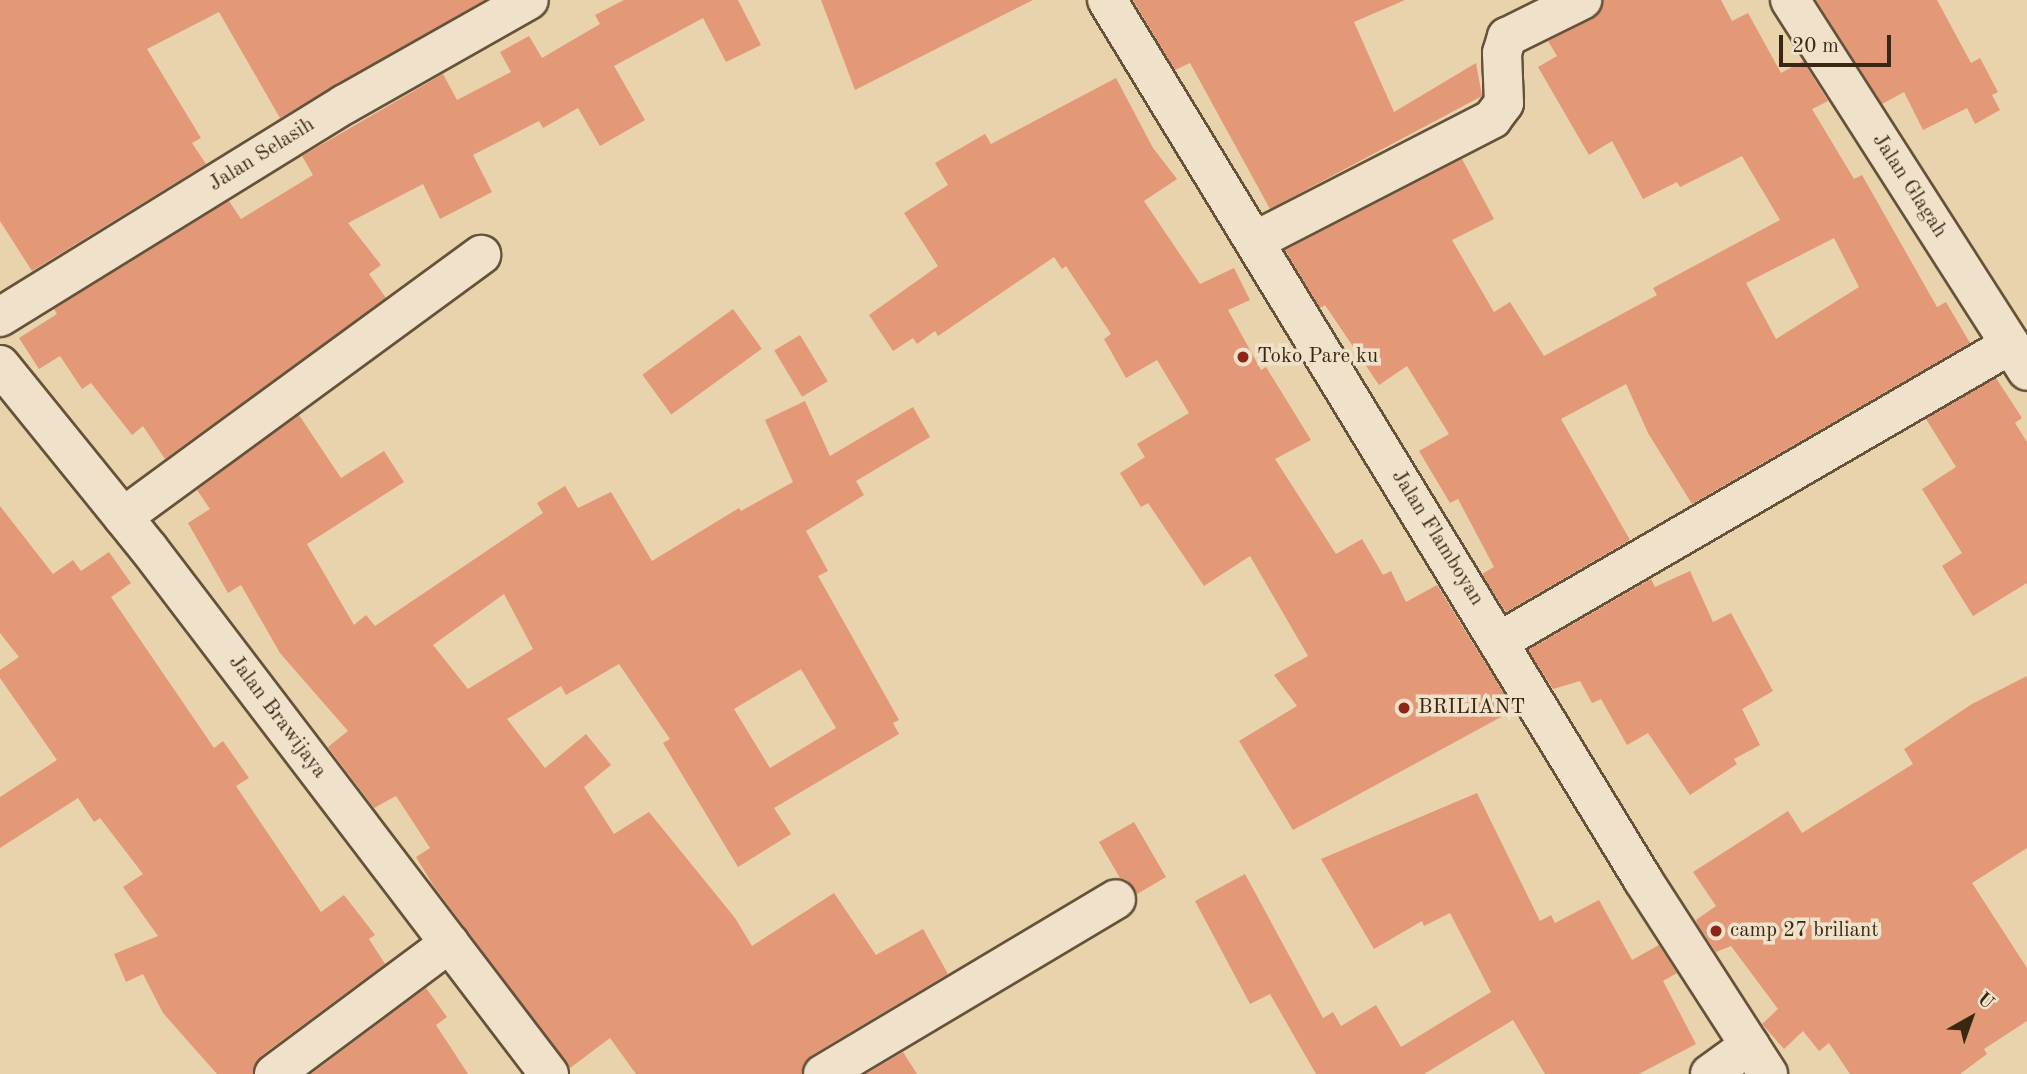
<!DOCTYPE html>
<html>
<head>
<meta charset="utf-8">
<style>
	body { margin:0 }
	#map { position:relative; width:2027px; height:1074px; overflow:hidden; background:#e8d3ad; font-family:"Old Standard TT",serif }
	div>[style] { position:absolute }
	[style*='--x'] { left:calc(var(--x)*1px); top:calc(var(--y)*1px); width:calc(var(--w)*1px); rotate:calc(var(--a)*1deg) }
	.building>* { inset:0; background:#e39877; transform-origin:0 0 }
	.roads { filter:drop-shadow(2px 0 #655239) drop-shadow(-2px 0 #655239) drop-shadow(0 2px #655239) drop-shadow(0 -2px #655239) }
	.street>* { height:38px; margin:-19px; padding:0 19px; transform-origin:19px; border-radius:19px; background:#f0e2ca }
	.secondary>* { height:38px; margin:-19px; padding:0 19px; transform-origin:19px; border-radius:19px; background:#f0e2ca }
	.dots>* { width:19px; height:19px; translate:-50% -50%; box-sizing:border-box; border:4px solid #f0e2ca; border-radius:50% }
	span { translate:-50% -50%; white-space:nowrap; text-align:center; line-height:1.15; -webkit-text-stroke:7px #f0e2ca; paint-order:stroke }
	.street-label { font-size:21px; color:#392712 }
	.poi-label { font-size:21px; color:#392712 }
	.left { translate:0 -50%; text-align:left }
	.north { position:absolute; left:1936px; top:983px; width:70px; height:70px; -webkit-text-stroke:5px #f0e2ca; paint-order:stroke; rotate:40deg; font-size:19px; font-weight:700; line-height:28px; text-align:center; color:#392712 }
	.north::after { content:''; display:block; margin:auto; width:24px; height:32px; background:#392712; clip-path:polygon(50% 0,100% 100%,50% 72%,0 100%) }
	.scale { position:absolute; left:1779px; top:35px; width:112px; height:32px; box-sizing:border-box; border:4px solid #392712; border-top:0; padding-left:9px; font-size:21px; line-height:24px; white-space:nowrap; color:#392712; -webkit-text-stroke:5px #f0e2ca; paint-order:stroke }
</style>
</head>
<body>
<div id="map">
	<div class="building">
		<i style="clip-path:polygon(0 0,485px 0,280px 118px,219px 12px,147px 49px,201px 138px,192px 143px,206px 164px,32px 271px,0 221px)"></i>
		<i style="clip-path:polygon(624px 0,738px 0,761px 45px,726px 62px,703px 18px,614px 66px,645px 120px,600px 146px,578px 108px,543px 128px,539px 121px,473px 155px,492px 192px,440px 219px,423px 184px,348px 223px,381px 265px,369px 274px,386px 298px,165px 459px,143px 426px,132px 435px,91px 383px,82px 389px,60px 356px,39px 369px,19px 338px,57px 314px,54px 309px,229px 201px,241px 219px,313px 175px,302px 156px,443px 74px,457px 100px,511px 72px,500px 52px,529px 36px,542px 58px,600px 24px,595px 15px)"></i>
		<i style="clip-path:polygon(821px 0,1033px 0,855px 90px)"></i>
		<i style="clip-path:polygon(1133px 0,1405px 0,1354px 22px,1394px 112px,1476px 63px,1482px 96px,1270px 209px,1190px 63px,1175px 70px)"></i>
		<i style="clip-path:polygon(evenodd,1604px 0,1721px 0,1732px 21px,1748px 13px,1781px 73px,1803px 61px,1828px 101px,1812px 109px,1854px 179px,1862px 175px,1937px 307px,1946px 302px,1970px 343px,1692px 504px,1648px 433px,1626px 384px,1561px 419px,1630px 540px,1506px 612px,1482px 574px,1494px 567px,1458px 499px,1450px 503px,1419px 451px,1449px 434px,1407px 366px,1379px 385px,1325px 305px,1320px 308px,1285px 250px,1462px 159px,1494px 219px,1452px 240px,1494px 312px,1510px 302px,1544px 356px,1657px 295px,1653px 288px,1780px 220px,1742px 156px,1680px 187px,1677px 182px,1643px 199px,1612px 141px,1589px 155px,1538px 67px,1557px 56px,1548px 41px,1592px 19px,1604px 0,1834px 238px,1859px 287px,1776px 339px,1746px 283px,1834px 238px)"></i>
		<i style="clip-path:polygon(1816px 0,1937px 0,1971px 63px,1980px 58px,1998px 92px,1992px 95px,2000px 110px,1975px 124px,1967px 108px,1923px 130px,1904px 92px,1882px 104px)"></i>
		<i style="clip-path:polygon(1116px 78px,1153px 148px,1177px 179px,1144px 201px,1200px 284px,1234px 268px,1250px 300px,1228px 310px,1261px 370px,1266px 367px,1311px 440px,1275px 459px,1336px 554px,1362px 539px,1383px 575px,1391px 571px,1406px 602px,1437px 585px,1514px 710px,1293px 830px,1239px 741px,1297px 706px,1274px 675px,1308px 656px,1250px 556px,1204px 586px,1148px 503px,1141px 507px,1120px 473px,1145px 457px,1137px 444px,1189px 413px,1157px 360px,1126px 378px,1104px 339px,1111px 334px,1066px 266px,1062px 269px,1054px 257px,938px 336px,935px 331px,917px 344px,913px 338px,893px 351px,869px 315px,938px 266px,904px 213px,948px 185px,935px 163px,985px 134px,991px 144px)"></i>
		<i style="left:733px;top:309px;width:49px;height:112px;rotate:54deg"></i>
		<i style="left:800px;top:335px;width:54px;height:30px;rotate:59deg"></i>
		<i style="clip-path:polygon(1996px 378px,2022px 418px,2015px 423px,2027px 442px,2027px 583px,1973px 616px,1942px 566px,1962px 553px,1922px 489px,1956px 467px,1926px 419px)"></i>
		<i style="clip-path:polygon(evenodd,805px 401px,830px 456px,913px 407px,930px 437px,856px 481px,864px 495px,806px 531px,828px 571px,818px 576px,899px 720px,893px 723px,899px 734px,774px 808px,791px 834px,738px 867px,663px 743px,670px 739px,619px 664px,566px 695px,561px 686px,507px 719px,545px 768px,586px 734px,611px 765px,584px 787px,614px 834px,649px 812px,735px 918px,752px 946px,834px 893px,876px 955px,923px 929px,948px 974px,812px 1055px,801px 1074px,636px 1074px,610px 1038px,570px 1068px,433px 885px,416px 857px,430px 848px,396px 796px,374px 808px,328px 747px,348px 731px,280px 653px,241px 585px,228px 593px,188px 523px,210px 509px,197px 490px,299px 415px,341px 478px,384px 451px,404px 482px,307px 544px,354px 625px,366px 615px,375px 626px,543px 513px,537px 503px,565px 486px,578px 508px,611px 492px,652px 561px,739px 508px,741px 511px,793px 482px,765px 420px,805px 401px,504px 594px,533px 649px,468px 689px,433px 645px,504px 594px,805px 401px,801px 669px,836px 728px,770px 768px,734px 709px,801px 669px)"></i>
		<i style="clip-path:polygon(0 506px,53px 574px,73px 560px,81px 571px,109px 552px,131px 583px,111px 597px,214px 748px,223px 741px,249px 778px,236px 786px,321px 912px,344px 895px,375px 935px,369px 939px,385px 964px,261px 1056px,253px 1074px,217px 1074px,163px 1013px,143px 974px,126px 982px,114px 954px,158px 936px,123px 887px,143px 874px,100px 818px,94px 822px,78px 798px,0 848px,0 797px,57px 760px,0 678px,0 670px,19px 657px,0 633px)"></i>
		<i style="clip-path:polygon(1690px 571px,1713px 622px,1731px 613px,1773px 691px,1742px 709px,1760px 745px,1734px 759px,1737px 764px,1690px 795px,1648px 733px,1627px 745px,1601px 699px,1592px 703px,1580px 681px,1553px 689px,1528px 650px,1651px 579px,1655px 587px)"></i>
		<i style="clip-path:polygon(2027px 676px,2027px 848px,1972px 883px,2027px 968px,2027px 1021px,1984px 1049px,1987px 1054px,1960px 1074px,1850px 1074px,1829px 1043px,1819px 1051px,1803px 1031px,1784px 1049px,1762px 1024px,1778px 1009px,1731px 946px,1716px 952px,1698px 925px,1696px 920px,1716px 906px,1693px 872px,1788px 811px,1802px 833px,1913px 764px,1904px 749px,1972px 704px)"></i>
		<i style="clip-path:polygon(1477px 793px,1540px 921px,1551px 915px,1555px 923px,1599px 900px,1632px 960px,1659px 945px,1677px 973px,1663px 981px,1696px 1044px,1639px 1074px,1545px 1074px,1513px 1020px,1424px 1074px,1316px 1074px,1270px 994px,1250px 1004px,1195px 901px,1245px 874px,1323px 1018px,1333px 1012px,1341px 1026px,1376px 1005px,1401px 1047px,1491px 992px,1450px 913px,1424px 926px,1422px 921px,1374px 949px,1321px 859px)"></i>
		<i style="clip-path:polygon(1134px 822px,1166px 877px,1137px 894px,1127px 880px,1120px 878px,1099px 842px)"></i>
		<i style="clip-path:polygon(426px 988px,447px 1017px,436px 1025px,468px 1074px,311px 1074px)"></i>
		<i style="clip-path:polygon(903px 1052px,917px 1074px,866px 1074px)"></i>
	</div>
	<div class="roads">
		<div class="street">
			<i style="--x:1790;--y:0;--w:440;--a:57.4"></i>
			<i style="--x:1255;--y:241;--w:267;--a:-27.2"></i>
			<i style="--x:1492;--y:119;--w:20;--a:-53"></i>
			<i style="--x:1504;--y:103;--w:50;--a:-92.3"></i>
			<i style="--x:1502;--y:53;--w:17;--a:-73"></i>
			<i style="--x:1507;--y:37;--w:84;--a:-26.3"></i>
			<i style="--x:0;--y:317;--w:405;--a:-31.7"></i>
			<i style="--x:345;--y:104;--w:211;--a:-29.5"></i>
			<i style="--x:123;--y:517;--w:444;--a:-36.2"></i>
			<i style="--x:1500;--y:641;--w:590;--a:-30.13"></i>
			<i style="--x:274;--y:1074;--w:219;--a:-36.7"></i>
			<i style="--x:823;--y:1074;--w:341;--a:-30.8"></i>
			<i style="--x:1710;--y:1074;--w:49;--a:-35.9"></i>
		</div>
		<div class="secondary">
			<i style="--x:1107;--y:0;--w:1030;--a:58.65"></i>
			<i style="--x:1643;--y:880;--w:231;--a:57.2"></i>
			<i style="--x:0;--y:365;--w:237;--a:51"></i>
			<i style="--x:149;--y:549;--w:660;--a:52.7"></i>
		</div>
	</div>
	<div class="dots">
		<i style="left:1243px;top:357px;background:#8f2418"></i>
		<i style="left:1404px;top:708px;background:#8f2418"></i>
		<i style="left:1716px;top:931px;background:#8f2418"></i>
	</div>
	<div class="street-label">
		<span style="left:262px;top:155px;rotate:-32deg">Jalan Selasih</span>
		<span style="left:1909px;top:186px;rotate:57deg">Jalan Glagah</span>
		<span style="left:1437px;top:538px;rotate:58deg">Jalan Flamboyan</span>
		<span style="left:277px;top:717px;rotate:53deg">Jalan Brawijaya</span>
	</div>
	<div class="poi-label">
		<span class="left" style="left:1257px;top:357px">Toko Pare ku</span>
		<span class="left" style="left:1418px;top:708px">BRILIANT</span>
		<span class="left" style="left:1730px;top:931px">camp 27 briliant</span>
	</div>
	<div class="north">U</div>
	<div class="scale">20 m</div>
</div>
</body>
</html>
